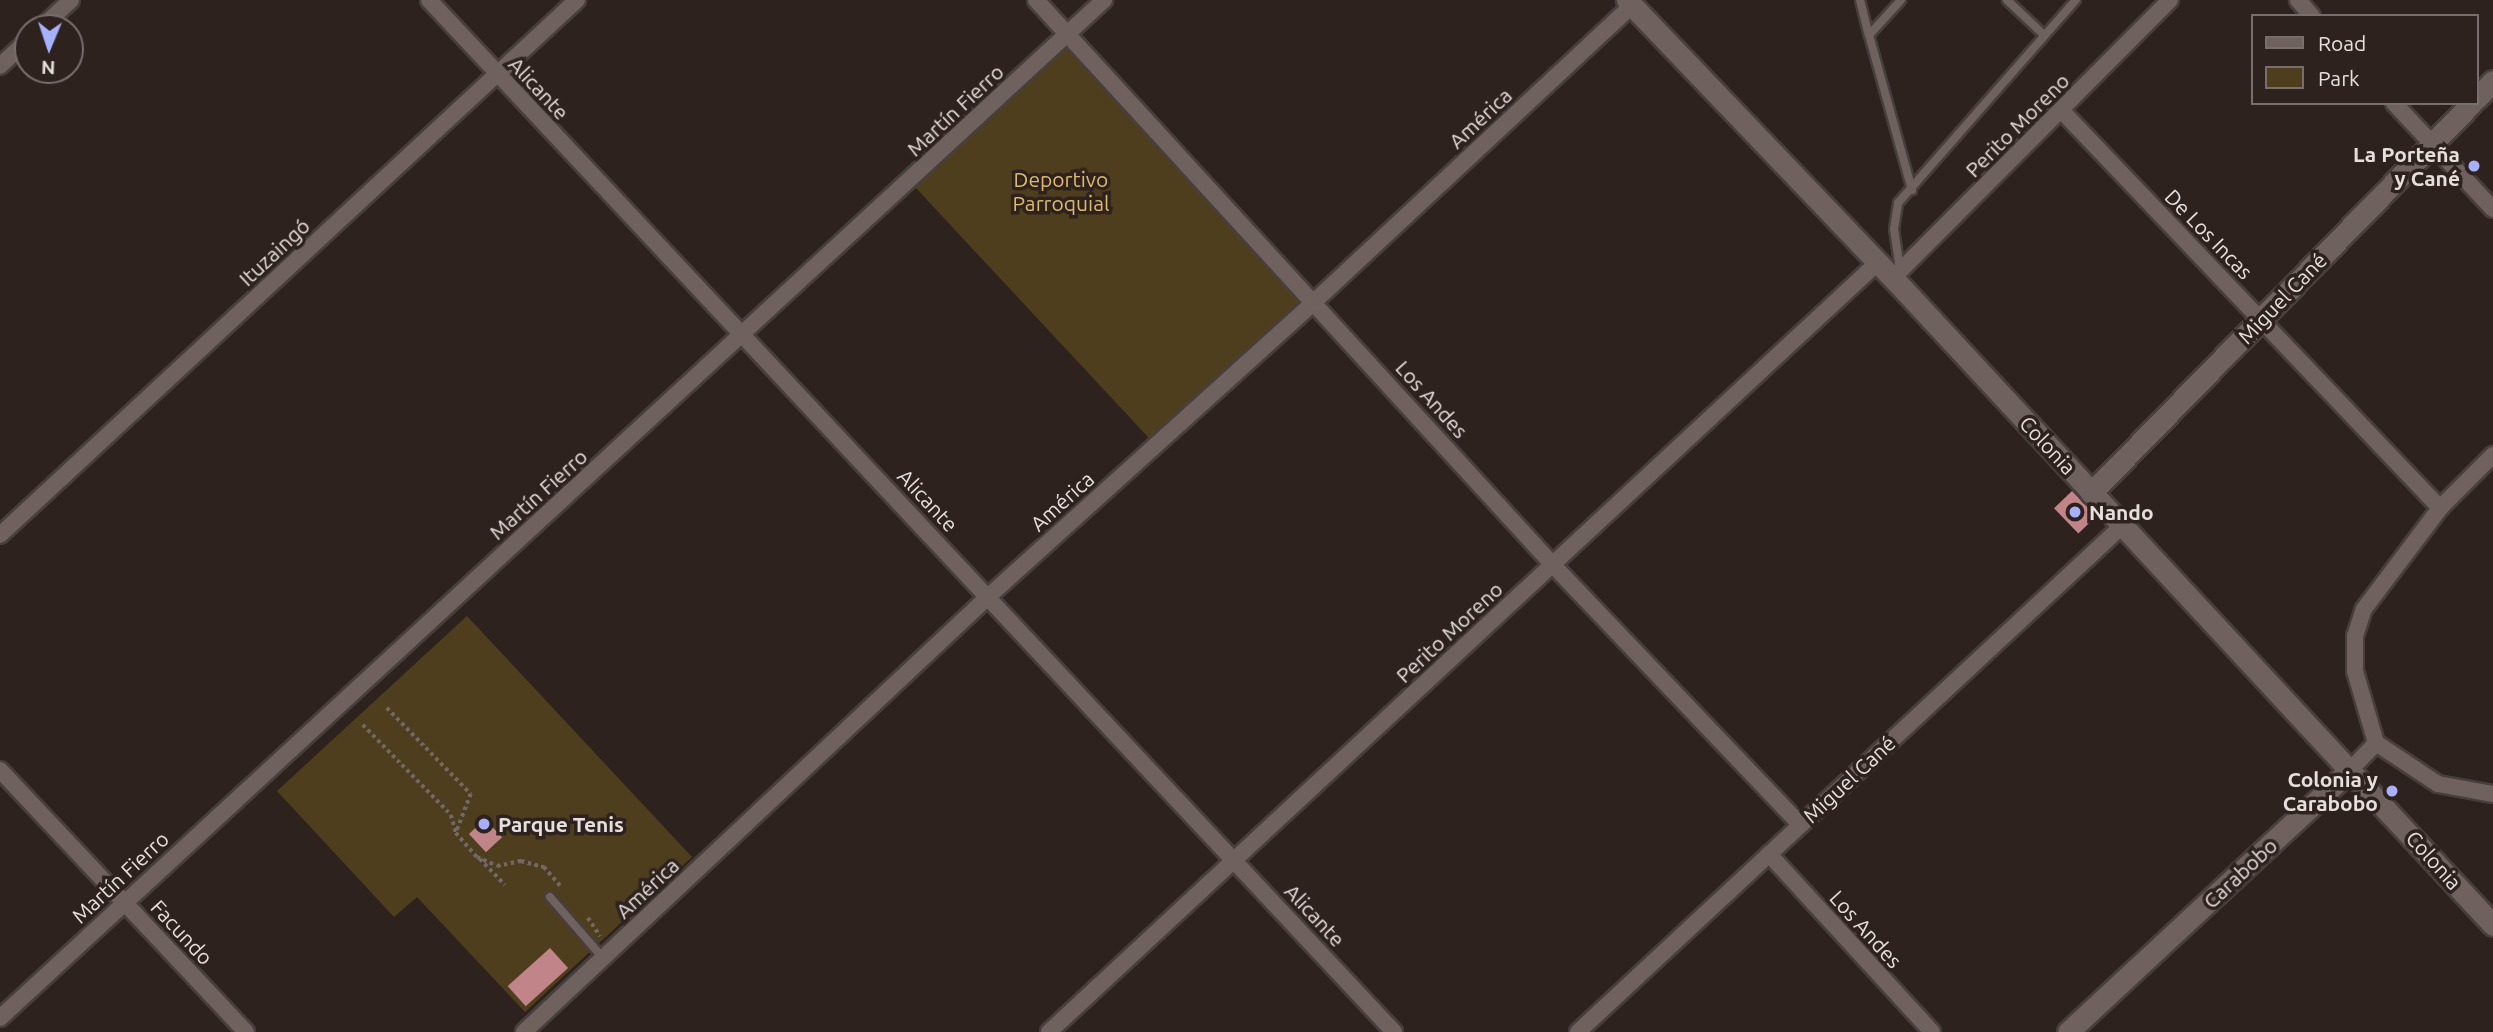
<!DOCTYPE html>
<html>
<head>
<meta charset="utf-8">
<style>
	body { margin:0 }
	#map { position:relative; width:2493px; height:1032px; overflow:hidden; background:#2e221f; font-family:Ubuntu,sans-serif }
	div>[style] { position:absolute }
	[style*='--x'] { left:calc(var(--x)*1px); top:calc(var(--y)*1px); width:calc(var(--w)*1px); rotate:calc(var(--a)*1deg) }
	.green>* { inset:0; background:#4e3e1d; transform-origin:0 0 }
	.building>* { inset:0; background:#c08489; transform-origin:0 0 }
	.path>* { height:3.5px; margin-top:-1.75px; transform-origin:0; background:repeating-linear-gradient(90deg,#726865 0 3.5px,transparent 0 7px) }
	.roads { filter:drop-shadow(2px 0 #483f3c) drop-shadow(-2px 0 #483f3c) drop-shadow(0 2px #483f3c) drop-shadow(0 -2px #483f3c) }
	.lane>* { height:8px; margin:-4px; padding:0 4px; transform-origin:4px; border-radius:4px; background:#6f625e }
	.street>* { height:16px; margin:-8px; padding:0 8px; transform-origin:8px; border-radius:8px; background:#6f625e }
	.secondary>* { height:21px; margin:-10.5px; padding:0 10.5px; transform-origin:10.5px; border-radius:10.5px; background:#6f625e }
	.dots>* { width:19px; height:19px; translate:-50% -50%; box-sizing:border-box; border:4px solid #2e221f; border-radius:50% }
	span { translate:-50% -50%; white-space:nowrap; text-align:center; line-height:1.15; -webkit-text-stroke:7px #2e221f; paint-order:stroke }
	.street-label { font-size:21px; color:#e7dfdc }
	.poi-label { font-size:21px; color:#e7dfdc; font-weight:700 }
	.right { translate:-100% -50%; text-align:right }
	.left { translate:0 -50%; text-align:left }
	.park-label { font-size:21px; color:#deb96c }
	.legend { position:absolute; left:2251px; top:14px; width:228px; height:91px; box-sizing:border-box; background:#2e221f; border:2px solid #786e6b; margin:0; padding:9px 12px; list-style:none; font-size:21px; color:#e7dfdc }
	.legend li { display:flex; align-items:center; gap:14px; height:35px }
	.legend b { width:35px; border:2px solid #786e6b }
	.north { position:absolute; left:14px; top:14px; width:70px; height:70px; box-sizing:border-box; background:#2e221f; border:2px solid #786e6b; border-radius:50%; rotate:182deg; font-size:19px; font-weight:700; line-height:28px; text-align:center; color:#e7dfdc }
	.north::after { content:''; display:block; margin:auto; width:24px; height:32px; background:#a8b0fc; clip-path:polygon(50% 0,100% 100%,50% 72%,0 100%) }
</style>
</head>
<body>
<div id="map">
	<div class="green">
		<i style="left:1065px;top:43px;width:356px;height:208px;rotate:47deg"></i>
		<i style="clip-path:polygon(467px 616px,692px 857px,525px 1012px,417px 897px,394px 917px,277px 791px)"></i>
	</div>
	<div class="building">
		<i style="left:2072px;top:491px;width:35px;height:25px;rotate:46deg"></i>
		<i style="left:485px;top:819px;width:25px;height:22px;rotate:47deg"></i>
		<i style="left:550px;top:948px;width:27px;height:57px;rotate:48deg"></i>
	</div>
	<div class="path">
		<i style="--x:387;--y:708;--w:120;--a:45.7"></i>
		<i style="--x:471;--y:794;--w:40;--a:111"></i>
		<i style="--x:363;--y:725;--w:126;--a:45.6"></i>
		<i style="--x:451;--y:815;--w:19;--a:74"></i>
		<i style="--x:456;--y:833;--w:32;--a:49"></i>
		<i style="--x:477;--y:857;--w:22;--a:24"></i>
		<i style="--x:497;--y:866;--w:25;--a:-12"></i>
		<i style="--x:521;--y:861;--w:24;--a:15"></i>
		<i style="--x:544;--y:867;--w:28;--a:49"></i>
		<i style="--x:480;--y:859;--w:36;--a:46"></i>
		<i style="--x:588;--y:918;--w:22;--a:56"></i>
	</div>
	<div class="roads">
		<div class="lane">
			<i style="--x:1860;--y:0;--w:36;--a:76"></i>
			<i style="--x:1901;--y:0;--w:47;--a:132.4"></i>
			<i style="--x:1869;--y:35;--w:161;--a:74.5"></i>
			<i style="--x:2007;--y:0;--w:50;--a:43.4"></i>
			<i style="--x:1900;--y:270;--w:41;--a:-98.3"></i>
			<i style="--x:1894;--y:229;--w:26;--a:-81"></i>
			<i style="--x:1898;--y:203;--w:270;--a:-48.8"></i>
			<i style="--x:550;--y:897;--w:81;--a:49"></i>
		</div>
		<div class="street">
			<i style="--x:429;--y:0;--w:1413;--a:46.92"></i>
			<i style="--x:1036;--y:0;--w:766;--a:47.54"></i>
			<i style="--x:1553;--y:565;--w:358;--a:46.4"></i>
			<i style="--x:2298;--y:0;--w:21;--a:49"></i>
			<i style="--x:41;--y:28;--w:41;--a:-43"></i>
			<i style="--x:0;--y:66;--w:38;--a:-43"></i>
			<i style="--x:2394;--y:103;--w:145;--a:47"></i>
			<i style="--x:2061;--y:110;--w:550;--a:46.4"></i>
			<i style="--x:1893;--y:278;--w:392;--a:-45.1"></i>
			<i style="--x:0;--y:535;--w:787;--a:-42.84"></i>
			<i style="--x:2376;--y:743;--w:75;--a:-106.3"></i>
			<i style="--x:2355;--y:671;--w:35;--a:-90"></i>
			<i style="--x:2355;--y:636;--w:28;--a:-72"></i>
			<i style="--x:2364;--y:609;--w:126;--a:-53"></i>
			<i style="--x:2440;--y:508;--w:75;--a:-45"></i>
			<i style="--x:2376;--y:743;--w:74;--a:33.5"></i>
			<i style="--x:2438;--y:784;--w:56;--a:10.3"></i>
			<i style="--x:2351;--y:769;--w:36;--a:-46"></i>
			<i style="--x:0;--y:770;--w:359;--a:46.8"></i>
			<i style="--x:1769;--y:854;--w:241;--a:47.5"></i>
			<i style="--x:0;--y:1018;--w:1502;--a:-42.68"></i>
			<i style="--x:524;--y:1032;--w:639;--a:-43.16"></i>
			<i style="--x:990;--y:595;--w:438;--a:-42.1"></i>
			<i style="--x:1315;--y:301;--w:434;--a:-43"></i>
			<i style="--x:1049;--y:1032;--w:1130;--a:-42.88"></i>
			<i style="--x:1578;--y:1032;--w:742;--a:-42.92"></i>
		</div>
		<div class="secondary">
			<i style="--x:1627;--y:0;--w:385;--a:46.3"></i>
			<i style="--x:1893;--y:278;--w:882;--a:47.16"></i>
			<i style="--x:2477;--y:98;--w:23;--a:-47"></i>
			<i style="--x:2091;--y:493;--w:545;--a:-45.67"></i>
			<i style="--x:2068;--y:1032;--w:386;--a:-42.9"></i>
		</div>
	</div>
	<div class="dots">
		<i style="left:2474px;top:166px;background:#a8b0fc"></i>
		<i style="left:2075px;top:512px;background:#a8b0fc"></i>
		<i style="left:2392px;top:791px;background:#a8b0fc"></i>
		<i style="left:484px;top:824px;background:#a8b0fc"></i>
	</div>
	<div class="street-label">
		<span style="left:539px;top:88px;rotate:47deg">Alicante</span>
		<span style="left:955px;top:110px;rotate:-43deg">Martín Fierro</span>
		<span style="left:1480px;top:118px;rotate:-43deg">América</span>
		<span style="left:2017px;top:125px;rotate:-45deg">Perito Moreno</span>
		<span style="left:2209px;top:234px;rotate:46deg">De Los Incas</span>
		<span style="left:274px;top:252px;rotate:-43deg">Ituzaingó</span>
		<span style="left:2282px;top:298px;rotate:-46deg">Miguel Cané</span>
		<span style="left:1432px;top:399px;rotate:48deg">Los Andes</span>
		<span style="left:2048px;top:445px;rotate:47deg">Colonia</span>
		<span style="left:538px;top:494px;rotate:-42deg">Martín Fierro</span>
		<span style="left:928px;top:500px;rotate:47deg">Alicante</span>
		<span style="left:1062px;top:501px;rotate:-42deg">América</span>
		<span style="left:1449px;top:632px;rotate:-43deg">Perito Moreno</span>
		<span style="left:1849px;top:779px;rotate:-43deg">Miguel Cané</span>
		<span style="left:2434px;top:860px;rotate:48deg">Colonia</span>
		<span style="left:2240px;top:873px;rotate:-43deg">Carabobo</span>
		<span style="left:120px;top:877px;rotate:-43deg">Martín Fierro</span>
		<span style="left:647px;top:888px;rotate:-43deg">América</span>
		<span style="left:1315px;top:915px;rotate:47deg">Alicante</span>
		<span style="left:1866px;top:929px;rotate:48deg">Los Andes</span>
		<span style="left:182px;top:932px;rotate:47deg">Facundo</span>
	</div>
	<div class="poi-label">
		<span class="right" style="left:2460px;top:166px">La Porteña<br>y Cané</span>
		<span class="left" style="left:2089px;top:512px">Nando</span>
		<span class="right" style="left:2378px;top:791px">Colonia y<br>Carabobo</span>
		<span class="left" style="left:498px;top:824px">Parque Tenis</span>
	</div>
	<div class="park-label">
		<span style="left:1061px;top:191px">Deportivo<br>Parroquial</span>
	</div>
	<ul class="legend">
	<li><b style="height:9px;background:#6f625e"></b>Road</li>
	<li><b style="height:19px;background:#4e3e1d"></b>Park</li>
	</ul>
	<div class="north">N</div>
</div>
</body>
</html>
